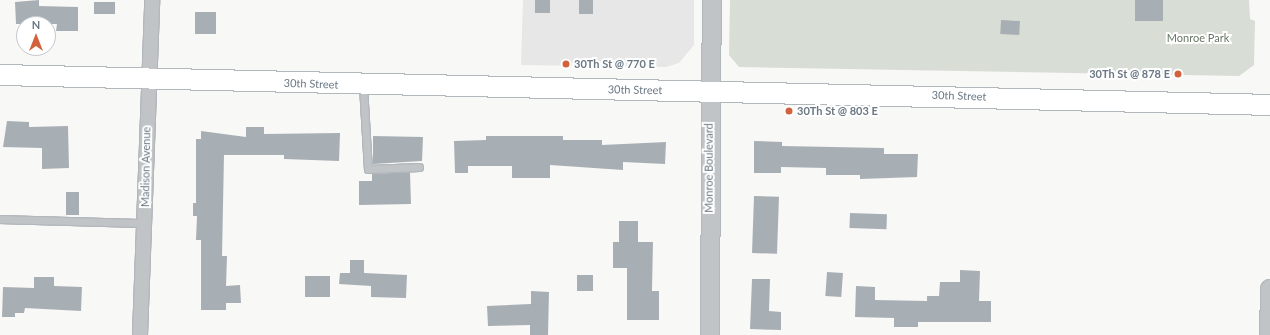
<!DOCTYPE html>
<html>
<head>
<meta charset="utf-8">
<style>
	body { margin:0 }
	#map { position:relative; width:1270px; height:335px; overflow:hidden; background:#f8f8f6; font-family:Lato,sans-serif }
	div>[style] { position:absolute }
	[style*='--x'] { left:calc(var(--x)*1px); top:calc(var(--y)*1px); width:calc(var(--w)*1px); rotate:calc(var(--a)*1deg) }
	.built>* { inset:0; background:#e6e7e6 }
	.green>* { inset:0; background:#d8ddd6 }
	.building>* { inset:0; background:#a8afb4; transform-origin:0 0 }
	.roads { filter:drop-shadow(1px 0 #b2b7bc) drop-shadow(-1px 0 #b2b7bc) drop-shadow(0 1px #b2b7bc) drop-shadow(0 -1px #b2b7bc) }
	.service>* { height:7px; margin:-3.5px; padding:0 3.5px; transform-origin:3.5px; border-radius:3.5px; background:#c0c4c7 }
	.minor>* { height:14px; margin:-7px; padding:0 7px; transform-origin:7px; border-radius:7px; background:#c0c4c7 }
	.tertiary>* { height:18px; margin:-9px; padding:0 9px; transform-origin:9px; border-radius:9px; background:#c0c4c7 }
	.secondary>* { height:20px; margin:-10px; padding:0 10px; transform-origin:10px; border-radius:10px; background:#fff }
	.dots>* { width:11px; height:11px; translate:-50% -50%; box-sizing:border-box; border:2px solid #fff; border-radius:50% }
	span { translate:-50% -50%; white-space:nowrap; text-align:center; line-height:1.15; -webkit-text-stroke:4px #fff; paint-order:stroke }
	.park-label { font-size:11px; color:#677765 }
	.poi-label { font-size:11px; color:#6a7884; font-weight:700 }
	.left { translate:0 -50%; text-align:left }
	.right { translate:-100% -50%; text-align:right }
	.street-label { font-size:11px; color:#6a7884 }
	.north { position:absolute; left:16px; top:16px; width:40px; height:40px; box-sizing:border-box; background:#fff; border:1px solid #c3c9ce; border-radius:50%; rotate:0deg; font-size:11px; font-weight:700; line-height:16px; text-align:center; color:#6a7884 }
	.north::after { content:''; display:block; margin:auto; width:14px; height:18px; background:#d3623c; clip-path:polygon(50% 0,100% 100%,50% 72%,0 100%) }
</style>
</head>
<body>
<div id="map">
	<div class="built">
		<i style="clip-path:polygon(523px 0,694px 0,694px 45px,679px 63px,666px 67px,521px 65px)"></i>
	</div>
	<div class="green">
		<i style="clip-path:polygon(730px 0,1249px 0,1250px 19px,1255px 21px,1254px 65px,1239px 76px,739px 67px,729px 55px)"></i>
	</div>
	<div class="building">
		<i style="clip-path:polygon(39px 0,39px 6px,78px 7px,78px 31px,56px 31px,57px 24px,16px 24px,15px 2px)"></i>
		<i style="left:535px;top:0;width:15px;height:13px"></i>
		<i style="left:579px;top:0;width:14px;height:14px"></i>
		<i style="left:1135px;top:0;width:28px;height:21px"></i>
		<i style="left:94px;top:2px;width:21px;height:12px"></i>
		<i style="left:195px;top:12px;width:21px;height:22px"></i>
		<i style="left:1001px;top:20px;width:19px;height:14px;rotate:3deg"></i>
		<i style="clip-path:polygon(7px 121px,29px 122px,29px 127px,68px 126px,69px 168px,42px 169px,42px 148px,3px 147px)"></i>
		<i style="clip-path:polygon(246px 127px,264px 127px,264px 134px,340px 133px,339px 161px,284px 159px,284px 155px,224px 155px,222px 256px,227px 256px,226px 286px,240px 285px,241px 303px,226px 303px,226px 310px,201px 310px,201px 240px,196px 240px,197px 216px,193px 216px,193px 203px,196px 203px,196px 139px,201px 139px,201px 131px,246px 137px)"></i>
		<i style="clip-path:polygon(373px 136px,423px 137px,422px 161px,373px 164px)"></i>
		<i style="clip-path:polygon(486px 136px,563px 136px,563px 140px,602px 140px,602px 145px,666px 142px,665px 164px,623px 162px,623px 170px,550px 165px,550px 178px,512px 178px,512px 166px,468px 166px,468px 173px,455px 173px,454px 141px,486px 140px)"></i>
		<i style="clip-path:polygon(754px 141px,782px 142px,782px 146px,884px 148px,884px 154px,918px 154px,917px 177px,860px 179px,860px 175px,826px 175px,826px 168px,781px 167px,781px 173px,754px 173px)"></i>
		<i style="clip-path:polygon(410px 172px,411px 204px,359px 205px,359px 181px,372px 181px,372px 174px)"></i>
		<i style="left:66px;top:192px;width:13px;height:23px"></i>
		<i style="left:754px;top:196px;width:25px;height:57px;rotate:2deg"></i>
		<i style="left:850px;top:213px;width:37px;height:15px;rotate:2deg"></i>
		<i style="clip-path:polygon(619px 221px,638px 221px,638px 242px,653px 242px,652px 291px,659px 291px,659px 320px,627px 320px,627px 268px,613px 268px,613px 242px,619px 242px)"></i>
		<i style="clip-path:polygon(350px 260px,364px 260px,364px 273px,407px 275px,406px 298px,371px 297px,371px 286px,339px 284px,340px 273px,350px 273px)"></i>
		<i style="clip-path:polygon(960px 270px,980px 271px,979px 301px,991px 301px,991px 322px,918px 322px,918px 327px,894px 327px,894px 318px,855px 317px,856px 286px,875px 287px,875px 300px,927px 301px,927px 296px,939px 296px,940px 282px,960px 282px)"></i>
		<i style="left:827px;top:272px;width:16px;height:24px;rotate:4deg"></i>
		<i style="left:577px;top:275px;width:16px;height:16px"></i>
		<i style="left:305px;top:276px;width:25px;height:21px"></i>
		<i style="clip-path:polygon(34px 277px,54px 277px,54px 286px,82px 287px,81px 311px,25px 308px,24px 313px,15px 313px,15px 317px,2px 317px,3px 287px,34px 288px)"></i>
		<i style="clip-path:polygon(752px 279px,770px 279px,769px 311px,781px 312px,781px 330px,750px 329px)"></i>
		<i style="clip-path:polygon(531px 291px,549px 292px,548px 335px,530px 335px,530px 325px,488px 326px,487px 306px,531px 304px)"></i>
	</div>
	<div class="roads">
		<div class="service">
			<i style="--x:363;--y:86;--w:83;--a:86.6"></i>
			<i style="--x:368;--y:169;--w:51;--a:-2.2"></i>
			<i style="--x:0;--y:219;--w:145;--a:1.6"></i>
		</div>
		<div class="minor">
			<i style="--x:140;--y:335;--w:335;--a:-87.9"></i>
		</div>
		<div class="tertiary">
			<i style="--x:710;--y:335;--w:335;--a:-89.7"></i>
			<i style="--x:1269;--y:335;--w:46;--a:-88.8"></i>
		</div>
		<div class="secondary">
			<i style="--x:0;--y:75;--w:1270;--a:1.35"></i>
		</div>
	</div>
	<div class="dots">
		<i style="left:566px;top:64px;background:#d3623c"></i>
		<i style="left:1178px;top:74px;background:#d3623c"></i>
		<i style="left:789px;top:111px;background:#d3623c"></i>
	</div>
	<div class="park-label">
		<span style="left:1198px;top:38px">Monroe Park</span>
	</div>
	<div class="poi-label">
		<span class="left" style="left:574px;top:64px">30Th St @ 770 E</span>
		<span class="right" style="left:1170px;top:74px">30Th St @ 878 E</span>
		<span class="left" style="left:797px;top:111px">30Th St @ 803 E</span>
	</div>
	<div class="street-label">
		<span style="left:311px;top:84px;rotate:2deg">30th Street</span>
		<span style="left:635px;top:90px;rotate:1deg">30th Street</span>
		<span style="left:959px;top:96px;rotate:2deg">30th Street</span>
		<span style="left:146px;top:167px;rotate:-89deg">Madison Avenue</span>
		<span style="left:709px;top:168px;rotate:-90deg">Monroe Boulevard</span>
	</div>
	<div class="north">N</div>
</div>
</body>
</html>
